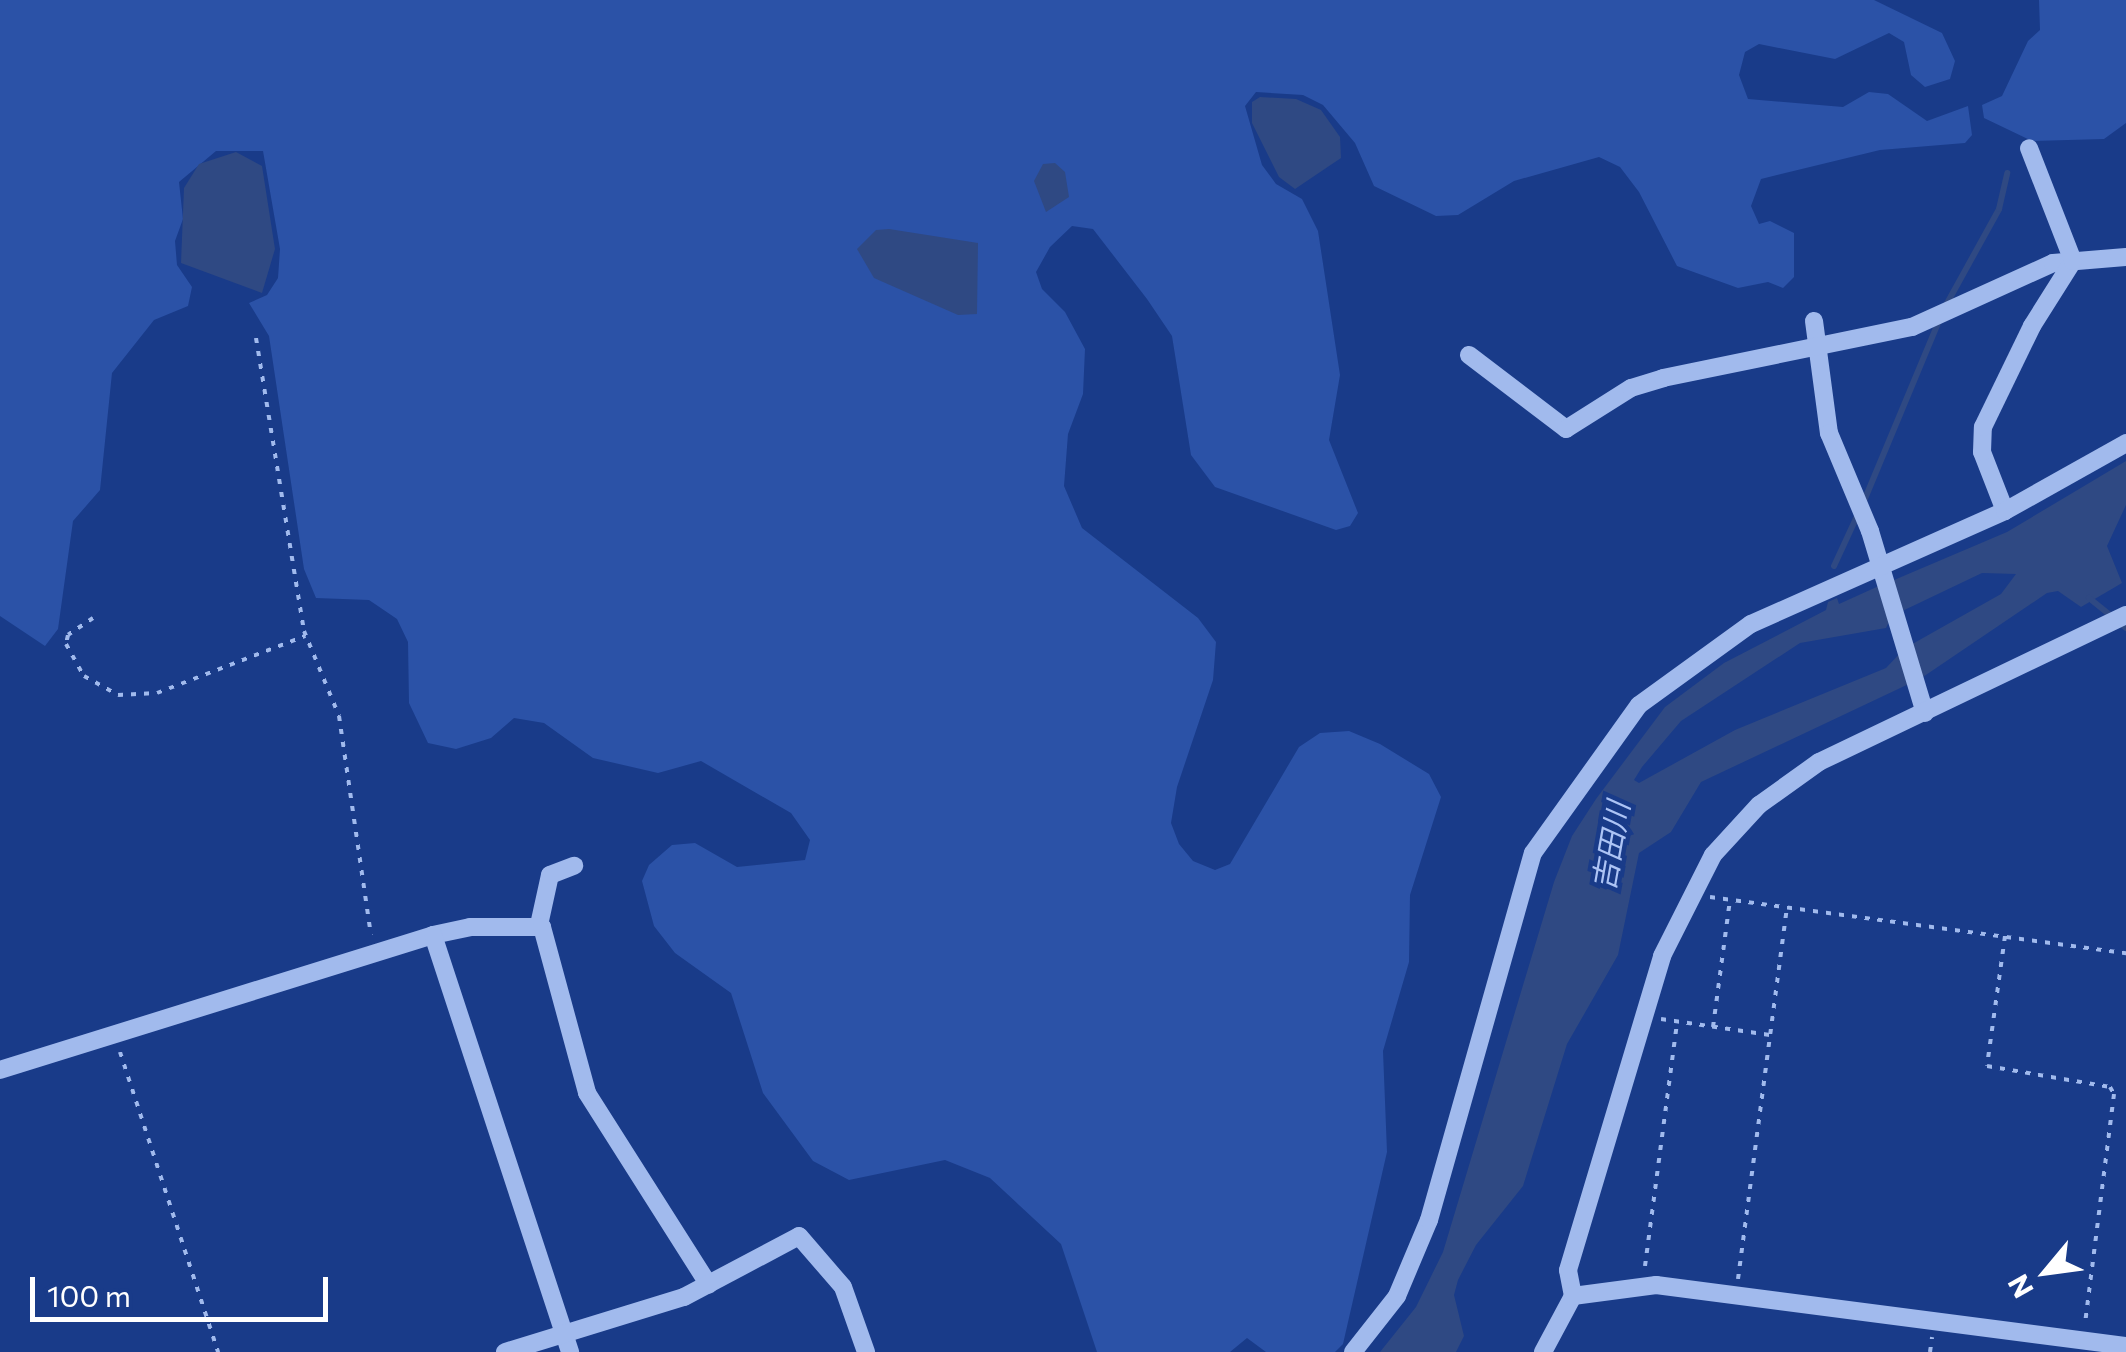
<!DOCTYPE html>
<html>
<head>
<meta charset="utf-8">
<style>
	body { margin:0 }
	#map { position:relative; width:2126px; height:1352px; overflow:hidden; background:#193b89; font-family:Commissioner,"Noto Sans JP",sans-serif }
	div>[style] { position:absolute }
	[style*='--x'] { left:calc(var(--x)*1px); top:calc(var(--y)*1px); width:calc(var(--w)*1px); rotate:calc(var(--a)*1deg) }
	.green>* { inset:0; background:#2b52a7 }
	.water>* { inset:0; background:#2f4983 }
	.stream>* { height:6px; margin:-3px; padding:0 3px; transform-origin:3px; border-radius:3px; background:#2f4983 }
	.path>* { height:4px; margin-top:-2px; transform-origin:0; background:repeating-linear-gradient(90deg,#a1baed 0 5px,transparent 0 13px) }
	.minor>* { height:18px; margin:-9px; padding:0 9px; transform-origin:9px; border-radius:9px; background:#a1baed }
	span { translate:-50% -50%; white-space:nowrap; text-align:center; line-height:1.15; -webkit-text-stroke:9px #193b89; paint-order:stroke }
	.water-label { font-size:30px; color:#adc4f5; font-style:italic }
	.north { position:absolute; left:1996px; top:1222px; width:100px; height:100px; -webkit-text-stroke:8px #193b89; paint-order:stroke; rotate:241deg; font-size:28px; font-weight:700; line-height:40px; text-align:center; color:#fff }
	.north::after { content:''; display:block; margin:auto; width:35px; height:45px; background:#fff; clip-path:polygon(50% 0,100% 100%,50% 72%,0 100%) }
	.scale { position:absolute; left:30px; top:1277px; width:298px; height:45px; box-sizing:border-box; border:5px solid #fff; border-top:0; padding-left:12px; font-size:30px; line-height:35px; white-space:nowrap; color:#fff; -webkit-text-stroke:8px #193b89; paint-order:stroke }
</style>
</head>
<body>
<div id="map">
	<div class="green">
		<i style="clip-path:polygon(0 0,1874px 0,1942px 33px,1955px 61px,1950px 79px,1925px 87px,1911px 75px,1904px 42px,1889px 33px,1835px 59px,1759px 44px,1745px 52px,1739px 75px,1748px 99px,1843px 107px,1869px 92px,1888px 94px,1927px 121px,1968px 106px,1972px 135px,1965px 143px,1880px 150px,1761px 179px,1751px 206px,1759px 224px,1770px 221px,1794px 233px,1794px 277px,1783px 288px,1768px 282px,1738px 288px,1677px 266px,1639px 192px,1620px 167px,1599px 157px,1514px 181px,1458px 215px,1436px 216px,1374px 186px,1355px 143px,1323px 105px,1303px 95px,1256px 92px,1245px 106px,1262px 165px,1276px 184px,1302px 199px,1318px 231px,1340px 375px,1329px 440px,1358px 513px,1350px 526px,1336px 530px,1215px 487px,1191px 455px,1172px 336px,1147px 299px,1093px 229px,1072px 226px,1050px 247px,1036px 272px,1042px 289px,1065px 312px,1085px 349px,1083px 394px,1068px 434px,1064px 486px,1082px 528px,1198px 618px,1216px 642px,1213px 680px,1177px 787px,1171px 823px,1179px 844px,1193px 861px,1215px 870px,1230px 864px,1299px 747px,1320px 733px,1349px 731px,1380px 744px,1429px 774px,1441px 797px,1410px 895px,1409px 962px,1383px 1051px,1387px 1152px,1343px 1344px,1335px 1352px,1266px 1352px,1247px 1338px,1230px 1352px,1097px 1352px,1061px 1244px,990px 1178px,945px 1160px,849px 1180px,813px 1161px,763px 1093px,731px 993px,675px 953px,654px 926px,642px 881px,649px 865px,672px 845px,695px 843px,737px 867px,805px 860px,810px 840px,791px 813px,701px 761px,658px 773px,593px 758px,544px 723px,514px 718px,491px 738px,456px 749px,428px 743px,409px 703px,408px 642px,397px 619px,369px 600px,316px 598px,304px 569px,269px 336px,249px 303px,267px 295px,278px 278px,280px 249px,263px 151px,216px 151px,179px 182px,183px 219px,175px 241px,177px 265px,192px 287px,188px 306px,154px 320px,112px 373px,100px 490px,73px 521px,58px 629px,45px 646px,0 616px)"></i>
		<i style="clip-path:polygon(2039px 0,2126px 0,2126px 123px,2104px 139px,2032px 141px,1984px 118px,1982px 105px,2002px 96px,2028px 41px,2040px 30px)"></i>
	</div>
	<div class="water">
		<i style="clip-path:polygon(1260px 97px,1296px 99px,1321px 110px,1340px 137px,1341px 158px,1295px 189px,1279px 177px,1252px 123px,1252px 102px)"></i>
		<i style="clip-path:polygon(236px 152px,262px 166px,275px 249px,262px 293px,181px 263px,184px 188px,199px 164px)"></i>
		<i style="clip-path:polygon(1055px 163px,1065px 172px,1069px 197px,1046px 212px,1034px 181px,1043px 164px)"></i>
		<i style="clip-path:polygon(889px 229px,978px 243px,977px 314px,958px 315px,874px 278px,857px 249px,876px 230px)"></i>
		<i style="clip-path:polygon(2126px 461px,2126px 505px,2107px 546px,2122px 583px,2081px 607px,2058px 591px,2047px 593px,1917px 681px,1907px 647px,2001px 594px,2016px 574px,1982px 573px,1896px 614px,1887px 583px,2007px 532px)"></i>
		<i style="clip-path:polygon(1881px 585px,1891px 618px,1886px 628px,1800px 643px,1681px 721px,1642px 767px,1634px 780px,1639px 783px,1735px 730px,1886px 668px,1903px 650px,1913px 682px,1701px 782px,1671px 832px,1639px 853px,1618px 955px,1567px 1044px,1523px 1186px,1476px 1245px,1458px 1280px,1454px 1295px,1464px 1336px,1456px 1352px,1380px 1352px,1416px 1307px,1443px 1252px,1554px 882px,1572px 836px,1596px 799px,1665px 707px,1724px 663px,1826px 610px,1828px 602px,1837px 598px,1839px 604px)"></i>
	</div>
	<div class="stream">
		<i style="--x:1945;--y:307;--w:112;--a:-61.1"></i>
		<i style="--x:1999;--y:209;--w:37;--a:-77"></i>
		<i style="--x:1864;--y:501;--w:198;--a:-67.4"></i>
		<i style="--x:1834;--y:566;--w:60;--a:-65.2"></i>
		<i style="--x:2089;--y:598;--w:48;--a:39"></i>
	</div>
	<div class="path">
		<i style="--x:256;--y:338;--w:297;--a:80.7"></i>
		<i style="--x:304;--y:631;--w:92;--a:67.6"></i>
		<i style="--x:339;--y:716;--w:221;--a:81.7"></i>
		<i style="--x:93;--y:618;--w:30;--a:146"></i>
		<i style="--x:68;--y:635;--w:9;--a:103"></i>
		<i style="--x:66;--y:644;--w:37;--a:61"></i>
		<i style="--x:84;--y:676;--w:39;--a:29"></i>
		<i style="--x:118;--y:695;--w:39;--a:-3"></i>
		<i style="--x:157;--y:693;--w:159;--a:-21.1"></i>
		<i style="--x:1710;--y:897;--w:420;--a:7.7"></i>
		<i style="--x:2005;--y:936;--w:131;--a:97.9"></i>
		<i style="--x:1987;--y:1066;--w:125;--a:9.7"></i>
		<i style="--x:2110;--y:1087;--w:8;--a:60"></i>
		<i style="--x:2114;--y:1094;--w:231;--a:97.2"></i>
		<i style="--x:1661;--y:1019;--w:110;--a:8.4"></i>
		<i style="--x:1713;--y:1027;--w:128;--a:-82.4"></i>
		<i style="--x:120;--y:1052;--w:316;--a:71.9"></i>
		<i style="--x:1645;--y:1266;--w:246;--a:-82.5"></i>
		<i style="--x:1738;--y:1279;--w:374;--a:-82.5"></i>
		<i style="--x:1930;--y:1352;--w:15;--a:-82"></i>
	</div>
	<div class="minor">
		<i style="--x:1814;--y:321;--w:113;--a:82.4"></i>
		<i style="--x:1829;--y:433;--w:106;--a:67.3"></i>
		<i style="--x:1870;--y:531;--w:190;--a:73.2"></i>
		<i style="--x:1469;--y:355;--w:122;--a:37.3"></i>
		<i style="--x:1566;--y:429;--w:77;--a:-32.2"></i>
		<i style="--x:1631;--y:388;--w:34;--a:-17"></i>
		<i style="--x:1663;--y:378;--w:254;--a:-11.6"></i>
		<i style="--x:1912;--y:327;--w:155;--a:-24.4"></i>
		<i style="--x:2053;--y:263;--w:73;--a:-4.7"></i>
		<i style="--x:2005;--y:511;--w:63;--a:-111.3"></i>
		<i style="--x:1982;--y:452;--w:25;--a:-88"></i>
		<i style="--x:1983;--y:427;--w:112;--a:-64.1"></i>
		<i style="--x:2032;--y:326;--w:77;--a:-57.8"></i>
		<i style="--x:2073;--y:261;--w:121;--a:-111.3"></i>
		<i style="--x:539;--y:925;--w:51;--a:-77.6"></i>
		<i style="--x:550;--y:875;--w:26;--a:-21"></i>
		<i style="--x:433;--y:935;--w:38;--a:-12"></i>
		<i style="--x:470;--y:927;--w:72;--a:0"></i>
		<i style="--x:542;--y:927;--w:172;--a:74.8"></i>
		<i style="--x:587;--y:1093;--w:227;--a:57.6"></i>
		<i style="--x:0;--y:1070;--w:454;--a:-17.3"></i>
		<i style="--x:433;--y:935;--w:439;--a:71.8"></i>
		<i style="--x:1573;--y:1296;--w:26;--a:-101"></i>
		<i style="--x:1568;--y:1270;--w:328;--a:-73.3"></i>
		<i style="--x:1662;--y:956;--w:113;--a:-63.2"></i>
		<i style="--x:1713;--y:855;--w:68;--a:-47.4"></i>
		<i style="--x:1759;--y:805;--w:74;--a:-35.6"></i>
		<i style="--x:1819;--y:762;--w:340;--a:-25.6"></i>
		<i style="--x:505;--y:1352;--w:187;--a:-17.1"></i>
		<i style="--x:684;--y:1297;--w:130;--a:-27.9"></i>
		<i style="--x:799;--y:1236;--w:67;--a:49.2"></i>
		<i style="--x:843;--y:1287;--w:69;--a:70.5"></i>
		<i style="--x:1353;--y:1352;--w:71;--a:-51.8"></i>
		<i style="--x:1397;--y:1296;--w:82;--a:-67.2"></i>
		<i style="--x:1429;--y:1220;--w:381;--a:-74.2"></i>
		<i style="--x:1533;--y:853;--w:182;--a:-54.4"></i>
		<i style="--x:1639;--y:705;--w:138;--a:-35.9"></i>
		<i style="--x:1751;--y:624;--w:278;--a:-24"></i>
		<i style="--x:2005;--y:511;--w:139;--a:-29.3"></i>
		<i style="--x:1543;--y:1352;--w:64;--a:-61.8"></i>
		<i style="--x:1573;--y:1296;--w:84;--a:-7.5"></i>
		<i style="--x:1656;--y:1285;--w:474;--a:7.4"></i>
	</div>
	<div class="water-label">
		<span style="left:1610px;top:846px;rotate:-80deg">吉田川</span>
	</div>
	<div class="north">N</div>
	<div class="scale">100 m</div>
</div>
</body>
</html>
